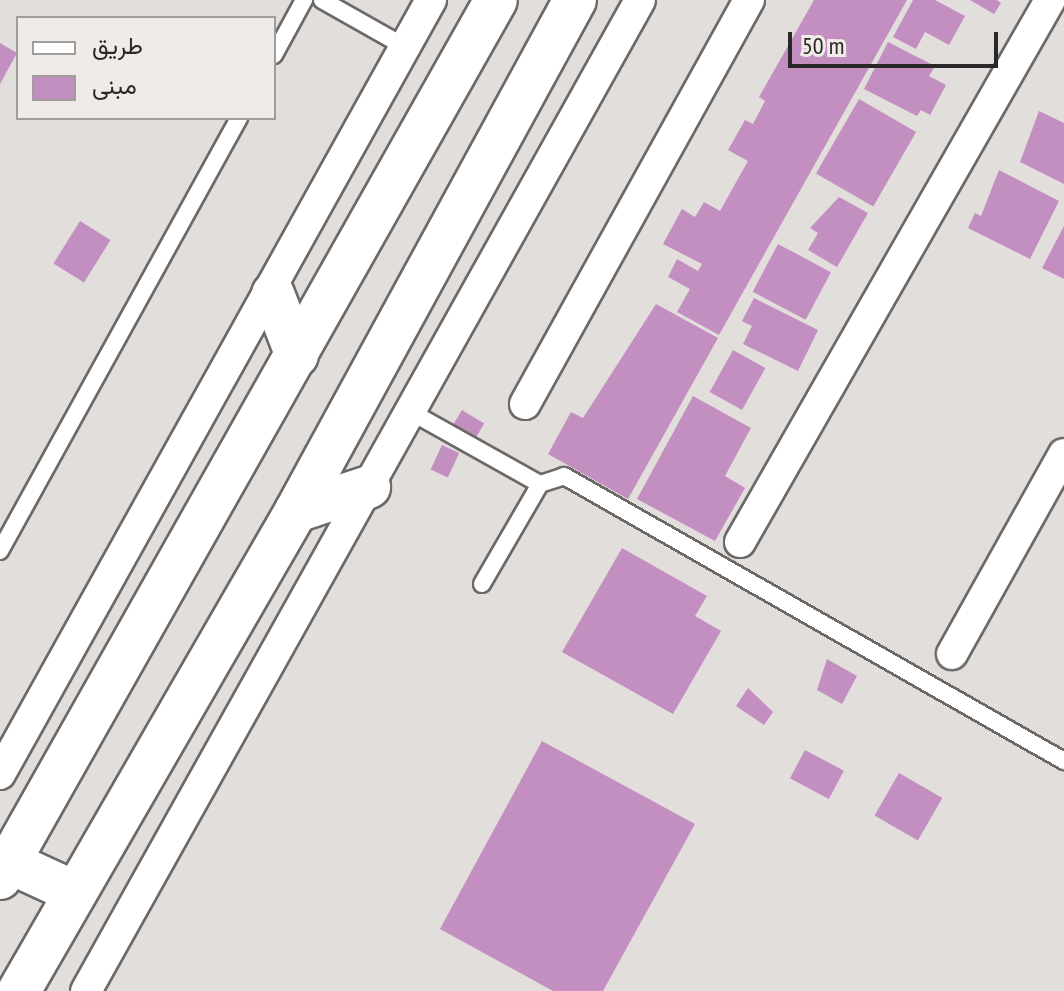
<!DOCTYPE html>
<html>
<head>
<meta charset="utf-8">
<style>
	body { margin:0 }
	#map { position:relative; width:1064px; height:991px; overflow:hidden; background:#e2dedc; font-family:"PT Sans Narrow",Vazirmatn,sans-serif }
	div>[style] { position:absolute }
	[style*='--x'] { left:calc(var(--x)*1px); top:calc(var(--y)*1px); width:calc(var(--w)*1px); rotate:calc(var(--a)*1deg) }
	.building>* { inset:0; background:#c38fc0; transform-origin:0 0 }
	.roads { filter:drop-shadow(2px 0 #6c6967) drop-shadow(-2px 0 #6c6967) drop-shadow(0 2px #6c6967) drop-shadow(0 -2px #6c6967) }
	.lane>* { height:16px; margin:-8px; padding:0 8px; transform-origin:8px; border-radius:8px; background:#fff }
	.street>* { height:30px; margin:-15px; padding:0 15px; transform-origin:15px; border-radius:15px; background:#fff }
	.secondary>* { height:42px; margin:-21px; padding:0 21px; transform-origin:21px; border-radius:21px; background:#fff }
	span { translate:-50% -50%; white-space:nowrap; text-align:center; line-height:1.15; -webkit-text-stroke:8px #efebe9; paint-order:stroke }
	.legend { position:absolute; left:16px; top:16px; width:260px; height:104px; box-sizing:border-box; background:#efebe9; border:2px solid #a09d9b; margin:0; padding:10px 14px; list-style:none; font-size:24px; color:#292727 }
	.legend li { display:flex; align-items:center; gap:16px; height:40px }
	.legend b { width:40px; border:2px solid #a09d9b }
	.scale { position:absolute; left:788px; top:32px; width:210px; height:36px; box-sizing:border-box; border:4px solid #292727; border-top:0; padding-left:10px; font-size:24px; line-height:28px; white-space:nowrap; color:#292727; -webkit-text-stroke:6px #efebe9; paint-order:stroke }
</style>
</head>
<body>
<div id="map">
	<div class="building">
		<i style="clip-path:polygon(814px 0,907px 0,719px 335px,677px 312px,690px 289px,668px 277px,677px 259px,698px 271px,702px 264px,663px 244px,682px 209px,695px 217px,704px 202px,720px 211px,748px 161px,728px 150px,745px 120px,753px 124px,765px 101px,759px 97px)"></i>
		<i style="clip-path:polygon(913px 0,935px 0,965px 16px,949px 45px,925px 32px,916px 49px,893px 37px)"></i>
		<i style="clip-path:polygon(970px 0,997px 0,1001px 3px,994px 14px)"></i>
		<i style="clip-path:polygon(888px 42px,935px 66px,929px 76px,946px 85px,930px 115px,921px 110px,917px 116px,864px 89px)"></i>
		<i style="clip-path:polygon(0 43px,17px 53px,0 84px)"></i>
		<i style="left:859px;top:99px;width:66px;height:86px;rotate:30deg"></i>
		<i style="clip-path:polygon(1039px 111px,1064px 123px,1064px 184px,1020px 162px)"></i>
		<i style="clip-path:polygon(999px 170px,1059px 201px,1030px 259px,968px 228px,975px 213px,981px 216px)"></i>
		<i style="clip-path:polygon(839px 197px,868px 213px,837px 267px,808px 250px,818px 233px,810px 228px)"></i>
		<i style="left:80px;top:221px;width:36px;height:50px;rotate:32deg"></i>
		<i style="clip-path:polygon(1064px 226px,1064px 279px,1042px 268px)"></i>
		<i style="left:778px;top:244px;width:60px;height:54px;rotate:28deg"></i>
		<i style="clip-path:polygon(754px 298px,818px 330px,798px 371px,743px 344px,752px 326px,742px 321px)"></i>
		<i style="clip-path:polygon(656px 304px,718px 338px,628px 499px,548px 454px,571px 412px,583px 418px)"></i>
		<i style="left:733px;top:350px;width:37px;height:48px;rotate:29deg"></i>
		<i style="clip-path:polygon(693px 396px,751px 428px,725px 476px,745px 488px,715px 541px,637px 499px)"></i>
		<i style="left:462px;top:410px;width:26px;height:17px;rotate:31deg"></i>
		<i style="left:442px;top:445px;width:19px;height:27px;rotate:25deg"></i>
		<i style="clip-path:polygon(622px 548px,707px 596px,695px 616px,721px 631px,673px 714px,562px 652px)"></i>
		<i style="clip-path:polygon(827px 659px,857px 676px,842px 704px,817px 690px)"></i>
		<i style="clip-path:polygon(748px 688px,773px 712px,764px 725px,736px 706px)"></i>
		<i style="clip-path:polygon(542px 741px,695px 824px,603px 991px,553px 991px,440px 929px)"></i>
		<i style="left:805px;top:750px;width:44px;height:32px;rotate:28deg"></i>
		<i style="left:899px;top:773px;width:50px;height:49px;rotate:30deg"></i>
	</div>
	<div class="roads">
		<div class="lane">
			<i style="--x:322;--y:0;--w:95;--a:29.5"></i>
			<i style="--x:274;--y:55;--w:63;--a:-61.4"></i>
			<i style="--x:411;--y:412;--w:148;--a:29.2"></i>
			<i style="--x:0;--y:551;--w:495;--a:-61.1"></i>
			<i style="--x:482;--y:584;--w:116;--a:-59.9"></i>
			<i style="--x:540;--y:484;--w:25;--a:-18"></i>
			<i style="--x:564;--y:476;--w:576;--a:29.68"></i>
		</div>
		<div class="street">
			<i style="--x:525;--y:404;--w:462;--a:-61"></i>
			<i style="--x:740;--y:542;--w:624;--a:-60.23"></i>
			<i style="--x:952;--y:654;--w:229;--a:-60.8"></i>
			<i style="--x:0;--y:774;--w:886;--a:-60.89"></i>
			<i style="--x:86;--y:991;--w:1135;--a:-60.79"></i>
		</div>
		<div class="secondary">
			<i style="--x:273;--y:294;--w:66;--a:68.8"></i>
			<i style="--x:296;--y:511;--w:77;--a:-18.2"></i>
			<i style="--x:9;--y:862;--w:72;--a:24.8"></i>
			<i style="--x:0;--y:878;--w:1008;--a:-60.54"></i>
			<i style="--x:19;--y:991;--w:554;--a:-60.01"></i>
			<i style="--x:296;--y:511;--w:582;--a:-61.37"></i>
		</div>
	</div>
	<ul class="legend">
	<li><b style="height:10px;background:#fff"></b>طريق</li>
	<li><b style="height:22px;background:#c38fc0"></b>مبنى</li>
	</ul>
	<div class="scale">50 m</div>
</div>
</body>
</html>
